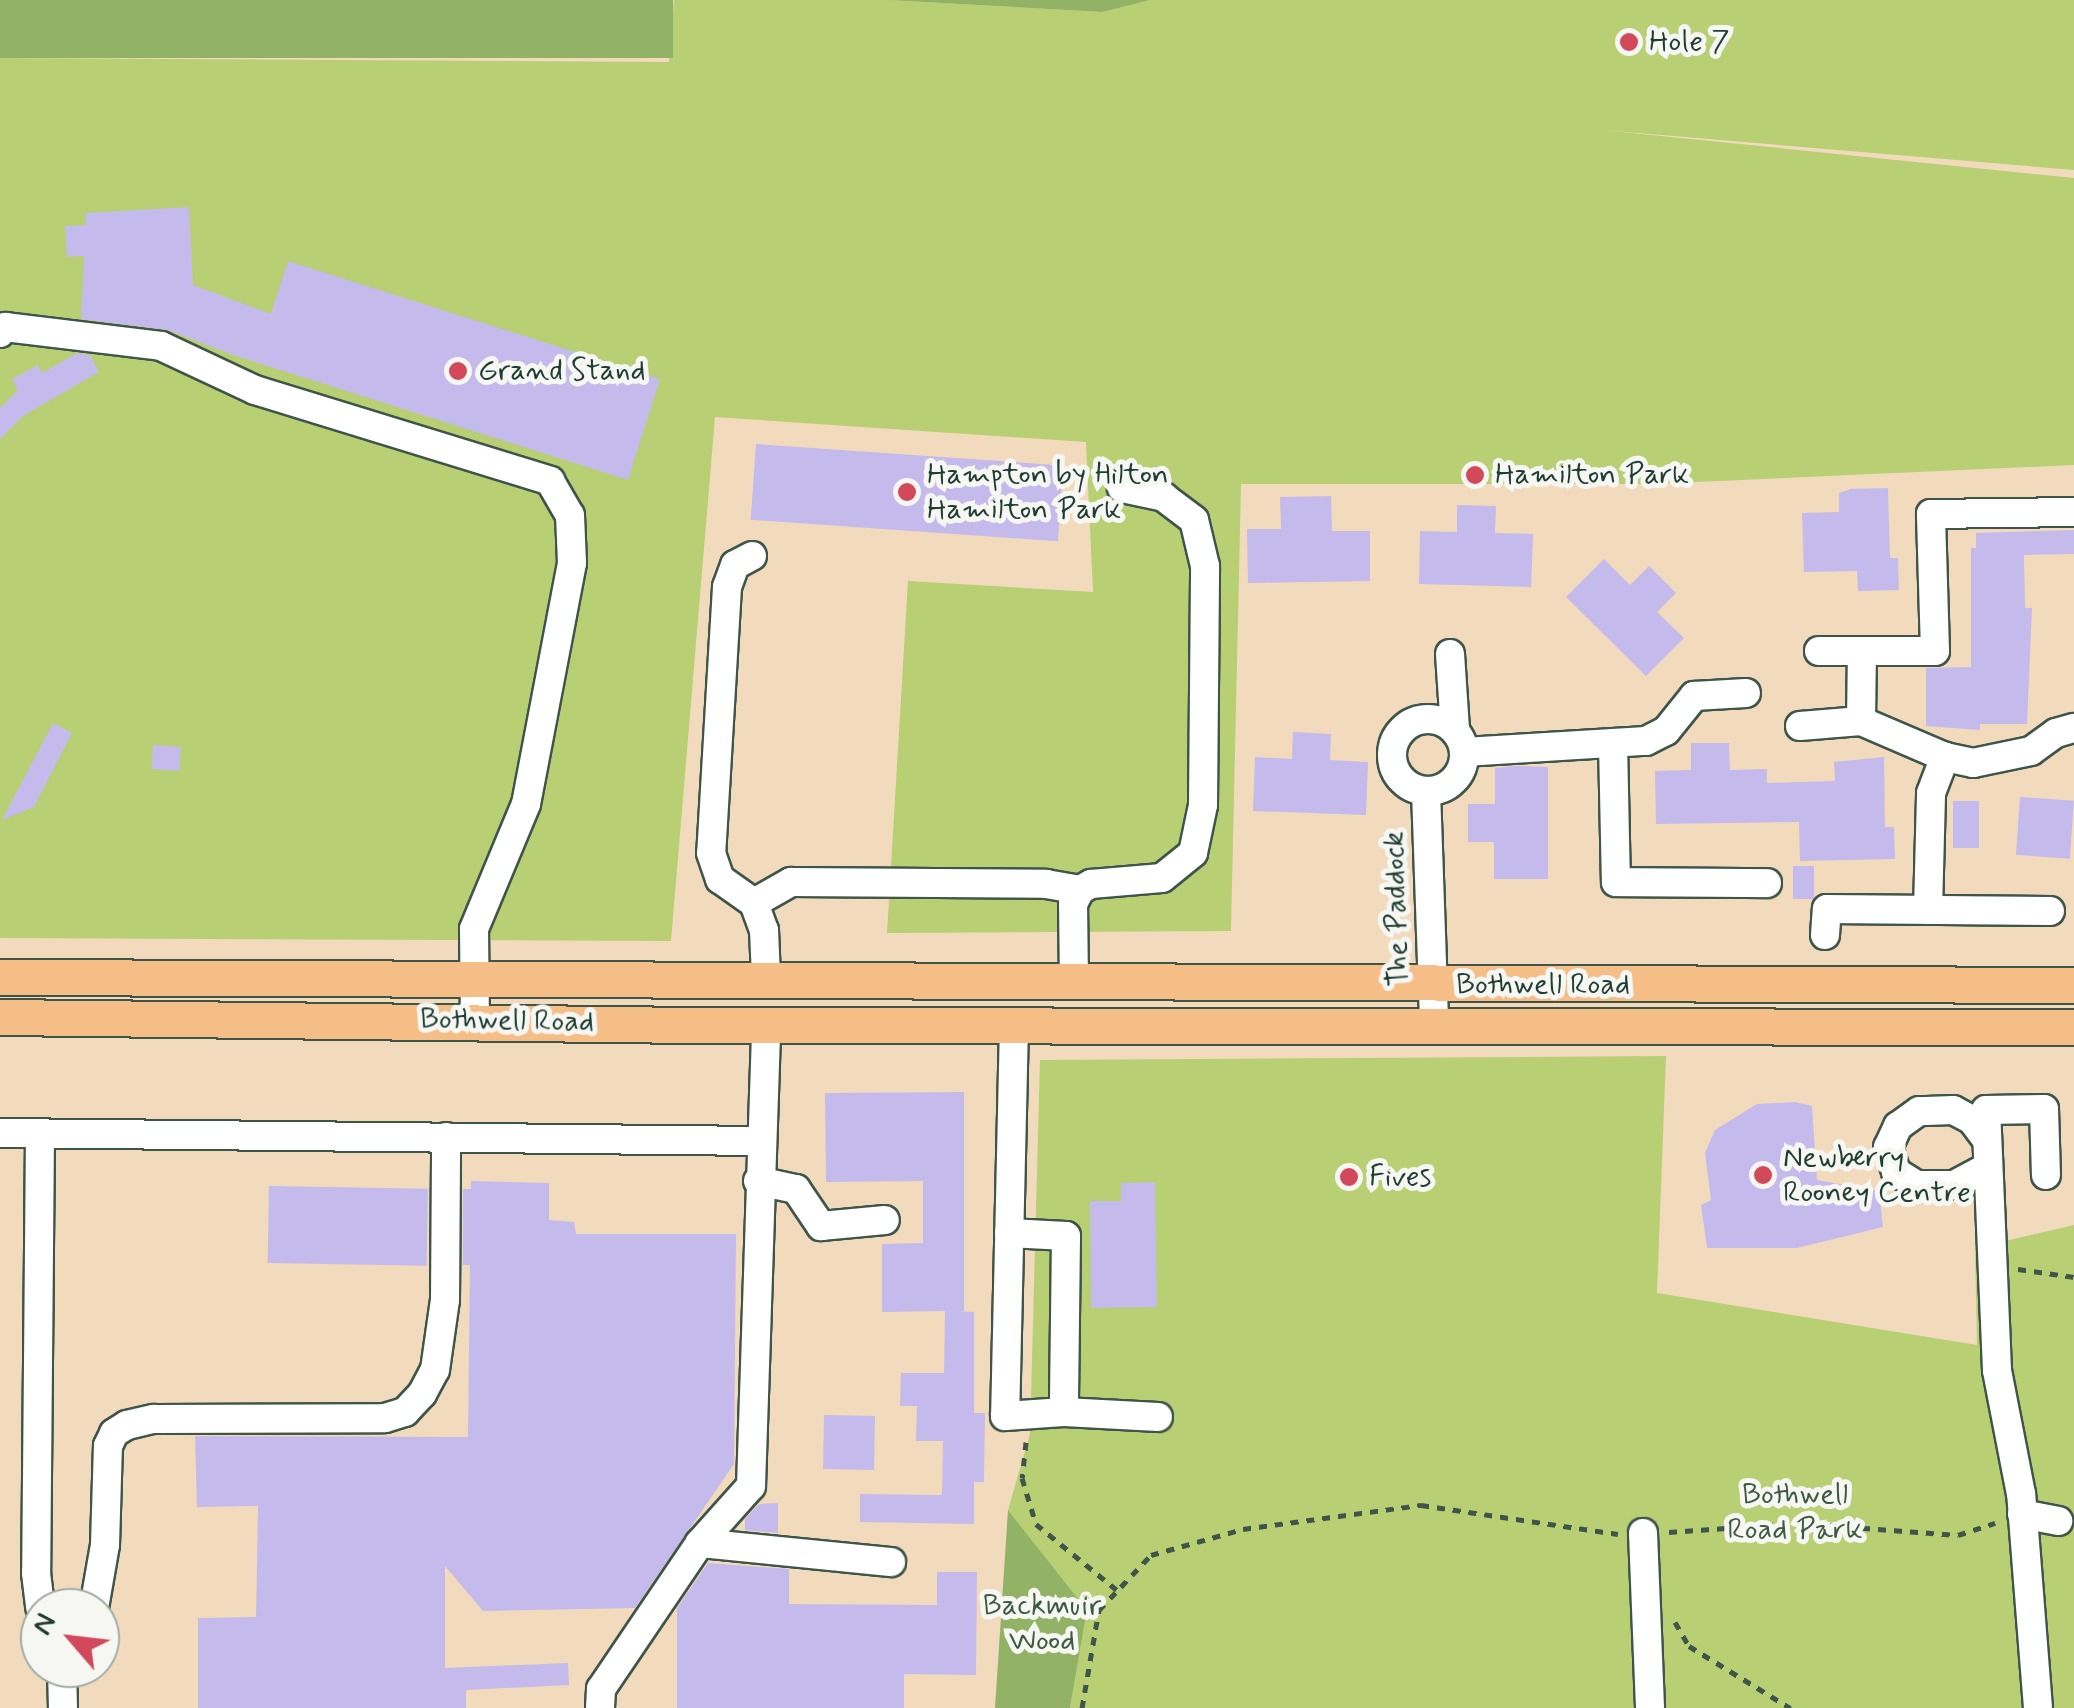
<!DOCTYPE html>
<html>
<head>
<meta charset="utf-8">
<style>
	body { margin:0 }
	#map { position:relative; width:2074px; height:1708px; overflow:hidden; background:#f2dbbd; font-family:Mynerve,sans-serif }
	div>[style] { position:absolute }
	[style*='--x'] { left:calc(var(--x)*1px); top:calc(var(--y)*1px); width:calc(var(--w)*1px); rotate:calc(var(--a)*1deg) }
	.green>* { inset:0; background:#b8cf74 }
	.forest>* { inset:0; background:#92b266; transform-origin:0 0 }
	.building>* { inset:0; background:#c4baec; transform-origin:0 0 }
	.path>* { height:5px; margin-top:-2.5px; transform-origin:0; background:repeating-linear-gradient(90deg,#3f5549 0 8px,transparent 0 16px) }
	.roads { filter:drop-shadow(2px 0 #3f5549) drop-shadow(-2px 0 #3f5549) drop-shadow(0 2px #3f5549) drop-shadow(0 -2px #3f5549) }
	.minor>* { height:28px; margin:-14px; padding:0 14px; transform-origin:14px; border-radius:14px; background:#fff }
	.minor>.ring { margin:-14px; padding:0; box-sizing:content-box; background:none; border:28px solid #fff; border-radius:50% }
	.major>* { height:35px; margin:-17.5px; padding:0 17.5px; transform-origin:17.5px; border-radius:17.5px; background:#f6be87 }
	.dots>* { width:28px; height:28px; translate:-50% -50%; box-sizing:border-box; border:5px solid #f6f6f2; border-radius:50% }
	span { translate:-50% -50%; white-space:nowrap; text-align:center; line-height:1.15; -webkit-text-stroke:10px #f6f6f2; paint-order:stroke }
	.poi-label { font-size:30px; color:#1f3d34 }
	.left { translate:0 -50%; text-align:left }
	.street-label { font-size:30px; color:#1f3d34 }
	.park-label { font-size:30px; color:#3e5a41 }
	.north { position:absolute; left:20px; top:1588px; width:100px; height:100px; box-sizing:border-box; background:#f6f6f2; border:2px solid #a0aca6; border-radius:50%; rotate:298deg; font-size:28px; font-weight:700; line-height:40px; text-align:center; color:#1f3d34 }
	.north::after { content:''; display:block; margin:auto; width:35px; height:45px; background:#d1495b; clip-path:polygon(50% 0,100% 100%,50% 72%,0 100%) }
</style>
</head>
<body>
<div id="map">
	<div class="green">
		<i style="clip-path:polygon(674px 0,888px 0,1103px 12px,1150px 0,2074px 0,2074px 170px,1602px 130px,2074px 178px,2074px 465px,1652px 484px,1241px 484px,1231px 931px,887px 933px,908px 581px,1093px 592px,1086px 442px,715px 417px,671px 941px,0 938px,0 58px,669px 62px)"></i>
		<i style="clip-path:polygon(1666px 1056px,1657px 1293px,1977px 1345px,1975px 1248px,2074px 1225px,2074px 1708px,1070px 1708px,1087px 1610px,1008px 1510px,1030px 1434px,1040px 1060px)"></i>
	</div>
	<div class="forest">
		<i style="left:0;top:0;width:673px;height:58px"></i>
		<i style="clip-path:polygon(888px 0,1150px 0,1103px 12px)"></i>
		<i style="clip-path:polygon(1008px 1510px,1087px 1610px,1070px 1708px,995px 1708px)"></i>
	</div>
	<div class="building">
		<i style="clip-path:polygon(189px 207px,193px 285px,271px 314px,288px 261px,660px 379px,628px 480px,233px 355px,168px 330px,81px 319px,84px 256px,67px 257px,65px 226px,86px 225px,85px 213px)"></i>
		<i style="clip-path:polygon(77px 353px,90px 355px,99px 372px,23px 416px,0 439px,0 408px,18px 390px,12px 379px,38px 365px,42px 373px)"></i>
		<i style="left:756px;top:444px;width:308px;height:76px;rotate:4deg"></i>
		<i style="clip-path:polygon(1888px 488px,1890px 558px,1898px 558px,1899px 590px,1858px 591px,1857px 571px,1804px 572px,1802px 513px,1839px 512px,1839px 493px,1851px 489px)"></i>
		<i style="clip-path:polygon(1331px 496px,1332px 531px,1370px 531px,1370px 581px,1248px 583px,1247px 529px,1281px 529px,1280px 497px)"></i>
		<i style="clip-path:polygon(1457px 505px,1496px 506px,1495px 533px,1533px 534px,1531px 587px,1419px 584px,1420px 531px,1457px 532px)"></i>
		<i style="clip-path:polygon(2074px 530px,2074px 554px,2024px 555px,2025px 608px,2032px 608px,2027px 724px,1980px 724px,1980px 730px,1926px 726px,1926px 668px,1971px 667px,1971px 548px,1976px 548px,1976px 533px)"></i>
		<i style="clip-path:polygon(1604px 559px,1630px 585px,1649px 566px,1676px 593px,1657px 612px,1684px 638px,1646px 676px,1566px 597px)"></i>
		<i style="clip-path:polygon(53px 723px,72px 733px,34px 807px,2px 820px)"></i>
		<i style="clip-path:polygon(1293px 732px,1331px 734px,1330px 760px,1368px 762px,1366px 815px,1253px 811px,1255px 757px,1292px 759px)"></i>
		<i style="clip-path:polygon(1691px 743px,1729px 743px,1730px 770px,1767px 769px,1767px 783px,1835px 781px,1834px 762px,1884px 757px,1885px 827px,1894px 827px,1895px 859px,1800px 861px,1799px 822px,1656px 824px,1655px 771px,1691px 770px)"></i>
		<i style="left:153px;top:745px;width:28px;height:24px;rotate:4deg"></i>
		<i style="clip-path:polygon(1516px 766px,1548px 767px,1548px 879px,1494px 879px,1494px 842px,1468px 842px,1468px 804px,1495px 804px,1495px 768px)"></i>
		<i style="left:2020px;top:797px;width:54px;height:58px;rotate:4deg"></i>
		<i style="left:1953px;top:801px;width:26px;height:47px"></i>
		<i style="left:1793px;top:866px;width:21px;height:33px"></i>
		<i style="clip-path:polygon(964px 1092px,964px 1311px,956px 1311px,974px 1312px,974px 1413px,985px 1413px,984px 1482px,974px 1482px,974px 1524px,860px 1522px,860px 1494px,942px 1495px,943px 1441px,916px 1441px,917px 1406px,900px 1406px,901px 1373px,944px 1373px,945px 1311px,882px 1312px,882px 1244px,923px 1243px,923px 1181px,826px 1182px,825px 1093px)"></i>
		<i style="clip-path:polygon(1795px 1102px,1812px 1106px,1817px 1180px,1879px 1191px,1883px 1227px,1797px 1248px,1707px 1248px,1701px 1205px,1711px 1200px,1705px 1153px,1715px 1130px,1757px 1104px)"></i>
		<i style="clip-path:polygon(471px 1181px,549px 1183px,549px 1220px,574px 1222px,576px 1234px,736px 1234px,734px 1464px,635px 1608px,483px 1611px,445px 1566px,445px 1668px,568px 1663px,569px 1685px,466px 1690px,466px 1708px,198px 1708px,198px 1618px,256px 1617px,258px 1506px,197px 1507px,195px 1436px,468px 1437px,470px 1265px,463px 1265px,463px 1189px,471px 1189px)"></i>
		<i style="clip-path:polygon(1155px 1182px,1157px 1307px,1091px 1308px,1090px 1201px,1121px 1201px,1121px 1183px)"></i>
		<i style="left:269px;top:1186px;width:159px;height:77px;rotate:1deg"></i>
		<i style="left:824px;top:1415px;width:51px;height:54px;rotate:1deg"></i>
		<i style="clip-path:polygon(778px 1503px,778px 1533px,745px 1530px,745px 1519px,759px 1504px)"></i>
		<i style="clip-path:polygon(708px 1563px,789px 1569px,789px 1604px,937px 1605px,937px 1572px,977px 1572px,976px 1675px,904px 1674px,904px 1708px,677px 1708px,677px 1608px)"></i>
	</div>
	<div class="path">
		<i style="--x:2018;--y:1269;--w:57;--a:8.1"></i>
		<i style="--x:1026;--y:1442;--w:36;--a:96"></i>
		<i style="--x:1022;--y:1478;--w:48;--a:73.1"></i>
		<i style="--x:1036;--y:1524;--w:104;--a:39.2"></i>
		<i style="--x:1669;--y:1532;--w:129;--a:-4"></i>
		<i style="--x:1798;--y:1523;--w:160;--a:4.3"></i>
		<i style="--x:1958;--y:1535;--w:39;--a:-18"></i>
		<i style="--x:1675;--y:1622;--w:28;--a:60"></i>
		<i style="--x:1689;--y:1646;--w:119;--a:31.5"></i>
		<i style="--x:1082;--y:1708;--w:99;--a:-80.2"></i>
		<i style="--x:1099;--y:1610;--w:76;--a:-46.6"></i>
		<i style="--x:1151;--y:1555;--w:96;--a:-15.8"></i>
		<i style="--x:1243;--y:1529;--w:180;--a:-7.7"></i>
		<i style="--x:1421;--y:1505;--w:199;--a:8.4"></i>
	</div>
	<div class="roads">
		<div class="minor">
			<i style="--x:0;--y:333;--w:8;--a:-50"></i>
			<i style="--x:5;--y:327;--w:157;--a:6.9"></i>
			<i style="--x:161;--y:346;--w:104;--a:25.1"></i>
			<i style="--x:255;--y:390;--w:309;--a:17.1"></i>
			<i style="--x:550;--y:481;--w:39;--a:60"></i>
			<i style="--x:570;--y:515;--w:48;--a:87.6"></i>
			<i style="--x:572;--y:563;--w:245;--a:100.8"></i>
			<i style="--x:526;--y:804;--w:135;--a:112.6"></i>
			<i style="--x:474;--y:929;--w:92;--a:89.4"></i>
			<i style="--x:752;--y:556;--w:19;--a:152"></i>
			<i style="--x:735;--y:565;--w:23;--a:110"></i>
			<i style="--x:727;--y:587;--w:266;--a:93.4"></i>
			<i style="--x:711;--y:853;--w:28;--a:71"></i>
			<i style="--x:720;--y:879;--w:42;--a:35.2"></i>
			<i style="--x:754;--y:903;--w:29;--a:70"></i>
			<i style="--x:764;--y:930;--w:47;--a:87.6"></i>
			<i style="--x:1819;--y:651;--w:116;--a:0"></i>
			<i style="--x:1935;--y:651;--w:137;--a:-91.7"></i>
			<i style="--x:1931;--y:514;--w:143;--a:-0.8"></i>
			<i style="--x:1450;--y:654;--w:76;--a:86.2"></i>
			<i class="ring" style="left:1392px;top:719px;width:44px;height:44px"></i>
			<i style="--x:1861;--y:721;--w:70;--a:-89.2"></i>
			<i style="--x:1800;--y:726;--w:61;--a:-4.7"></i>
			<i style="--x:1861;--y:721;--w:91;--a:23.2"></i>
			<i style="--x:1945;--y:757;--w:29;--a:12"></i>
			<i style="--x:1973;--y:763;--w:59;--a:-11.7"></i>
			<i style="--x:2031;--y:751;--w:31;--a:-36"></i>
			<i style="--x:2056;--y:733;--w:19;--a:-16"></i>
			<i style="--x:1613;--y:743;--w:139;--a:88.8"></i>
			<i style="--x:1616;--y:882;--w:151;--a:0.4"></i>
			<i style="--x:1464;--y:752;--w:182;--a:-3.5"></i>
			<i style="--x:1646;--y:741;--w:22;--a:-27"></i>
			<i style="--x:1666;--y:731;--w:45;--a:-51.3"></i>
			<i style="--x:1694;--y:696;--w:52;--a:-3.3"></i>
			<i style="--x:1426;--y:791;--w:234;--a:88"></i>
			<i style="--x:754;--y:903;--w:43;--a:-29.6"></i>
			<i style="--x:791;--y:882;--w:255;--a:0.4"></i>
			<i style="--x:1046;--y:884;--w:35;--a:10"></i>
			<i style="--x:1928;--y:910;--w:117;--a:-88.5"></i>
			<i style="--x:1931;--y:793;--w:39;--a:-69"></i>
			<i style="--x:1825;--y:935;--w:26;--a:-86"></i>
			<i style="--x:1827;--y:909;--w:223;--a:0.5"></i>
			<i style="--x:1074;--y:983;--w:79;--a:-90.7"></i>
			<i style="--x:1073;--y:904;--w:16;--a:-63"></i>
			<i style="--x:1080;--y:890;--w:13;--a:-29"></i>
			<i style="--x:1091;--y:884;--w:71;--a:-4.8"></i>
			<i style="--x:1162;--y:878;--w:40;--a:-39"></i>
			<i style="--x:1193;--y:853;--w:49;--a:-78.2"></i>
			<i style="--x:1203;--y:805;--w:239;--a:-89.5"></i>
			<i style="--x:1205;--y:566;--w:47;--a:-103.4"></i>
			<i style="--x:1194;--y:520;--w:38;--a:-143"></i>
			<i style="--x:1164;--y:497;--w:43;--a:-167.9"></i>
			<i style="--x:1014;--y:1024;--w:392;--a:91.3"></i>
			<i style="--x:1005;--y:1416;--w:59;--a:-3.9"></i>
			<i style="--x:0;--y:1133;--w:760;--a:0.6"></i>
			<i style="--x:40;--y:1133;--w:440;--a:90.5"></i>
			<i style="--x:36;--y:1573;--w:35;--a:83"></i>
			<i style="--x:1987;--y:1140;--w:25;--a:-127"></i>
			<i style="--x:1972;--y:1120;--w:21;--a:-152"></i>
			<i style="--x:1953;--y:1110;--w:34;--a:178"></i>
			<i style="--x:1919;--y:1111;--w:26;--a:144"></i>
			<i style="--x:1898;--y:1126;--w:23;--a:115"></i>
			<i style="--x:1888;--y:1147;--w:26;--a:72"></i>
			<i style="--x:1896;--y:1172;--w:25;--a:32"></i>
			<i style="--x:1917;--y:1185;--w:37;--a:0"></i>
			<i style="--x:1954;--y:1185;--w:38;--a:-28"></i>
			<i style="--x:758;--y:1181;--w:39;--a:12"></i>
			<i style="--x:796;--y:1189;--w:45;--a:56"></i>
			<i style="--x:821;--y:1226;--w:64;--a:-5.4"></i>
			<i style="--x:1009;--y:1233;--w:57;--a:3"></i>
			<i style="--x:1066;--y:1236;--w:176;--a:90.7"></i>
			<i style="--x:1064;--y:1412;--w:94;--a:3"></i>
			<i style="--x:2022;--y:1514;--w:37;--a:11"></i>
			<i style="--x:1643;--y:1533;--w:175;--a:87.7"></i>
			<i style="--x:700;--y:1543;--w:192;--a:5.7"></i>
			<i style="--x:94;--y:1608;--w:64;--a:-80.1"></i>
			<i style="--x:105;--y:1545;--w:99;--a:-88.3"></i>
			<i style="--x:108;--y:1446;--w:14;--a:-65"></i>
			<i style="--x:114;--y:1433;--w:15;--a:-32"></i>
			<i style="--x:127;--y:1425;--w:28;--a:-13"></i>
			<i style="--x:154;--y:1419;--w:231;--a:-0.2"></i>
			<i style="--x:385;--y:1418;--w:21;--a:-17"></i>
			<i style="--x:405;--y:1412;--w:25;--a:-47"></i>
			<i style="--x:422;--y:1394;--w:27;--a:-62"></i>
			<i style="--x:435;--y:1370;--w:71;--a:-81.9"></i>
			<i style="--x:445;--y:1300;--w:163;--a:-89.6"></i>
			<i style="--x:62;--y:1668;--w:40;--a:88.6"></i>
			<i style="--x:600;--y:1708;--w:19;--a:-87"></i>
			<i style="--x:601;--y:1689;--w:176;--a:-55.9"></i>
			<i style="--x:700;--y:1543;--w:76;--a:-48.2"></i>
			<i style="--x:751;--y:1486;--w:461;--a:-88.1"></i>
			<i style="--x:2038;--y:1708;--w:215;--a:-94.5"></i>
			<i style="--x:2021;--y:1494;--w:126;--a:-101"></i>
			<i style="--x:1997;--y:1370;--w:260;--a:-92.4"></i>
			<i style="--x:1986;--y:1110;--w:58;--a:-1"></i>
			<i style="--x:2044;--y:1109;--w:66;--a:88.3"></i>
		</div>
		<div class="major">
			<i style="--x:0;--y:977;--w:2074;--a:0.22"></i>
			<i style="--x:0;--y:1017;--w:691;--a:0.66"></i>
			<i style="--x:691;--y:1025;--w:1383;--a:0.08"></i>
		</div>
	</div>
	<div class="dots">
		<i style="left:1629px;top:42px;background:#d1495b"></i>
		<i style="left:458px;top:371px;background:#d1495b"></i>
		<i style="left:1475px;top:475px;background:#d1495b"></i>
		<i style="left:907px;top:492px;background:#d1495b"></i>
		<i style="left:1763px;top:1175px;background:#d1495b"></i>
		<i style="left:1349px;top:1177px;background:#d1495b"></i>
	</div>
	<div class="poi-label">
		<span class="left" style="left:1649px;top:42px">Hole 7</span>
		<span class="left" style="left:478px;top:371px">Grand Stand</span>
		<span class="left" style="left:927px;top:492px">Hampton by Hilton<br>Hamilton Park</span>
		<span class="left" style="left:1495px;top:475px">Hamilton Park</span>
		<span class="left" style="left:1783px;top:1175px">Newberry<br>Rooney Centre</span>
		<span class="left" style="left:1369px;top:1177px">Fives</span>
	</div>
	<div class="street-label">
		<span style="left:1397px;top:909px;rotate:-92deg">The Paddock</span>
		<span style="left:1543px;top:985px">Bothwell Road</span>
		<span style="left:507px;top:1021px;rotate:1deg">Bothwell Road</span>
	</div>
	<div class="park-label">
		<span style="left:1795px;top:1512px">Bothwell<br>Road Park</span>
		<span style="left:1042px;top:1623px">Backmuir<br>Wood</span>
	</div>
	<div class="north">N</div>
</div>
</body>
</html>
